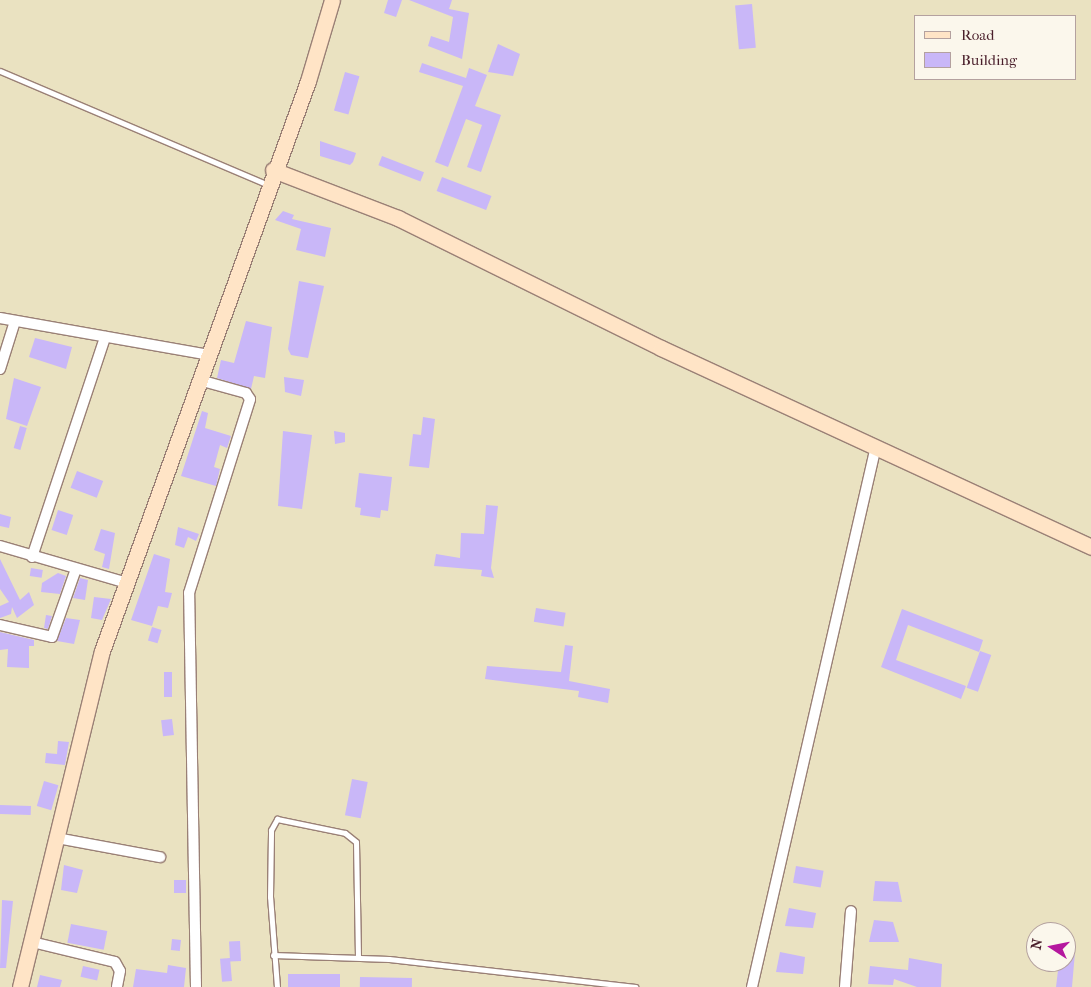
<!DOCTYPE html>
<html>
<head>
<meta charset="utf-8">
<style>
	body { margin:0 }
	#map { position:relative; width:1091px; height:987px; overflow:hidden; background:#eae2c1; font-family:"IM FELL French Canon",serif }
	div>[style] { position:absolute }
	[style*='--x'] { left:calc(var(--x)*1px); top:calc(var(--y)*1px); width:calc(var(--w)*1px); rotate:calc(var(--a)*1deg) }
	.building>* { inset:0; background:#c9b7f8; transform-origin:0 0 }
	.roads { filter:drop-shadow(1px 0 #9a8076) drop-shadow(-1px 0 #9a8076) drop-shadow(0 1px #9a8076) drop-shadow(0 -1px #9a8076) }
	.lane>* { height:5px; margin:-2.5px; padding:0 2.5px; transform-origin:2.5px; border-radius:2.5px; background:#fff }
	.street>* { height:10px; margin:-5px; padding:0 5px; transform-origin:5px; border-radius:5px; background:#fff }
	.secondary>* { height:15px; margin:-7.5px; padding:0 7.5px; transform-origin:7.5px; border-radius:7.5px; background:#ffe4c6 }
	span { translate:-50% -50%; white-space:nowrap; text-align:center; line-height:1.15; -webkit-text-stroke:4px #fbf7ec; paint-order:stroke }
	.legend { position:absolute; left:914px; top:15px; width:162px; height:65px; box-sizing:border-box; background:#fbf7ec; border:1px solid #b4a19f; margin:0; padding:6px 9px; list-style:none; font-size:15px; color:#4a1f2b }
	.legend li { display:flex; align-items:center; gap:10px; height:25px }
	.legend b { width:25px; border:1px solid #b4a19f }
	.north { position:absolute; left:1026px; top:922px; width:50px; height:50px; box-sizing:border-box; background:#fbf7ec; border:1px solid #b4a19f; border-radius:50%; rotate:281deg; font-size:14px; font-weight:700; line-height:20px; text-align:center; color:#4a1f2b }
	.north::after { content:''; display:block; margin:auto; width:18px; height:22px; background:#b5179e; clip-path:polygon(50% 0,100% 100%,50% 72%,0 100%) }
</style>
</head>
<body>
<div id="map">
	<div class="building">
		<i style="clip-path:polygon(388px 0,402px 0,396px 17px,384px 13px)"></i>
		<i style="clip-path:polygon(409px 0,452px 0,449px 9px,469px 13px,462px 59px,428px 46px,431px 36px,449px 42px,453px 17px)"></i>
		<i style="left:752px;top:4px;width:44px;height:17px;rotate:85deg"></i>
		<i style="clip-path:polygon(498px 44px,520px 54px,513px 76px,488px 72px)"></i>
		<i style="clip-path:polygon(422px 63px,466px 78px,469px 68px,487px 75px,475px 106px,501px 115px,481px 172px,467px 167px,482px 125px,466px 119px,448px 167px,435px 162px,463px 86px,419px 72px)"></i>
		<i style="left:345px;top:72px;width:15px;height:40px;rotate:16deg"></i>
		<i style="clip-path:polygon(320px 141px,356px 153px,353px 162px,350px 165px,320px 156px)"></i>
		<i style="left:382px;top:156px;width:45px;height:10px;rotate:21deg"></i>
		<i style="left:442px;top:177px;width:53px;height:15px;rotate:21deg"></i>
		<i style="clip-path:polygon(283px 211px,294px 215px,292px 219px,331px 228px,325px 257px,296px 250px,301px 229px,275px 220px)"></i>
		<i style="clip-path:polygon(299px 281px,324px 286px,308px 358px,291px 355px,288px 349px)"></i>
		<i style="clip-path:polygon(246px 321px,272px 327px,265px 378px,254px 376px,251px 389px,217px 378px,221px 360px,234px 363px)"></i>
		<i style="clip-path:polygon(35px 338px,72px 347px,66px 369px,29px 357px)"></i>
		<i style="clip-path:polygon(284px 377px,304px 380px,301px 396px,285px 392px)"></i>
		<i style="clip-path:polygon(14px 378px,41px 387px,27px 426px,6px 419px)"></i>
		<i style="clip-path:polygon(202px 411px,208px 413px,205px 428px,231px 436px,227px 448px,220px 445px,214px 467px,220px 469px,216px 486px,181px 476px)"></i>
		<i style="clip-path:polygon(423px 417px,435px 419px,429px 468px,409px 466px,413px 434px,421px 435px)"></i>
		<i style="left:20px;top:426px;width:7px;height:23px;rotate:16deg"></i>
		<i style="clip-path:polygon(283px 431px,312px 435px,302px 509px,278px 506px)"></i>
		<i style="clip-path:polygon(334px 431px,345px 433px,345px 442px,335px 444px)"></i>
		<i style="left:77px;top:471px;width:28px;height:18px;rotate:21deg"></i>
		<i style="clip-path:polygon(359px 473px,392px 477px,388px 511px,381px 510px,380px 518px,360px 515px,361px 508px,355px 507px)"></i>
		<i style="clip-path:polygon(486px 505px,498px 506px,491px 568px,494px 578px,481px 576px,482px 570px,434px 566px,436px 554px,460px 558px,461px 533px,484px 534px)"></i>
		<i style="left:58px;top:510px;width:16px;height:21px;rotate:18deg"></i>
		<i style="clip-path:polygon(0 514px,11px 517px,9px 528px,0 526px)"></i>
		<i style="clip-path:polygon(178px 527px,199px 534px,196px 541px,188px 537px,184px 548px,175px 545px)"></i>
		<i style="clip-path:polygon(101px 529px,115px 533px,109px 569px,102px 567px,105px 554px,94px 550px)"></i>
		<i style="clip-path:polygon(154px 554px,170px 559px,165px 592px,172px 593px,168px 608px,158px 606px,152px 626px,131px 620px)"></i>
		<i style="clip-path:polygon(0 559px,20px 600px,29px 592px,34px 605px,17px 618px,12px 607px,11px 614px,0 618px,0 606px,9px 602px,0 589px)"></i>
		<i style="left:31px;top:568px;width:12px;height:8px;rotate:9deg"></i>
		<i style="clip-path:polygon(58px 573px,66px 576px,60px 594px,41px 592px,42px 583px)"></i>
		<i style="clip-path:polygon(80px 578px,88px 580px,85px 600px,73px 598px)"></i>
		<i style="clip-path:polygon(94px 597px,111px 599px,102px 620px,91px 618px)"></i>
		<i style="left:536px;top:608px;width:30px;height:14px;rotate:9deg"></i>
		<i style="clip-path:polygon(902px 609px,983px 640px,979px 652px,908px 625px,896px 660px,966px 686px,961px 699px,881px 667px)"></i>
		<i style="clip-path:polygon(46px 615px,52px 616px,48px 629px,44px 628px)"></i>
		<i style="clip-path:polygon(66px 618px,80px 620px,74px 644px,57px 641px)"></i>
		<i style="left:152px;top:627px;width:10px;height:14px;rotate:17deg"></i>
		<i style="clip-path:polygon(0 632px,34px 640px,34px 646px,29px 646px,29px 668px,7px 667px,8px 649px,0 650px)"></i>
		<i style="clip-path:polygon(565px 645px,573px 646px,569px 681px,610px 689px,608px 703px,578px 697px,579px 691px,485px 679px,487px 666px,561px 672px)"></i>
		<i style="left:980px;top:651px;width:12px;height:39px;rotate:20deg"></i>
		<i style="left:164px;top:672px;width:8px;height:25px"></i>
		<i style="left:172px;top:719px;width:16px;height:11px;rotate:83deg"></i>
		<i style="clip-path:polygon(58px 741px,69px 742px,65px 765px,45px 763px,46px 753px,57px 754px)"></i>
		<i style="left:352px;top:779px;width:16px;height:37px;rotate:11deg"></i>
		<i style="left:44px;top:781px;width:15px;height:26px;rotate:16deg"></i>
		<i style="left:0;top:805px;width:31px;height:9px;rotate:2deg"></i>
		<i style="clip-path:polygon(64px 865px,83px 870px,77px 893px,61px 890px)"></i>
		<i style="left:796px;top:866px;width:28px;height:17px;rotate:10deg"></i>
		<i style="left:174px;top:880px;width:12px;height:13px"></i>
		<i style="clip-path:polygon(875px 881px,898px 882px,902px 902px,873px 901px)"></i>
		<i style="clip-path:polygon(2px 900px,13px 901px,6px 968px,0 968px)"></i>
		<i style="clip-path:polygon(789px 908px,816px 913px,813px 928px,785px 926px)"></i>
		<i style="clip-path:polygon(874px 920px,893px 922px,899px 942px,869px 942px)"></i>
		<i style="left:71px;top:924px;width:37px;height:19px;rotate:11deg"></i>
		<i style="left:172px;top:939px;width:9px;height:11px;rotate:6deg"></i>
		<i style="left:240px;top:941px;width:20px;height:11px;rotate:87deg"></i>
		<i style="clip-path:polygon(780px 952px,805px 957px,803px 974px,776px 972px)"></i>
		<i style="clip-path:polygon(1066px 952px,1075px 952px,1072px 987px,1056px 987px,1059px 962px,1066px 962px)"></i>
		<i style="left:230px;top:958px;width:23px;height:10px;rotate:85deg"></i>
		<i style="clip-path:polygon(909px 958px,942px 964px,941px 987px,917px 987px,894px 979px,893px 985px,868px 984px,870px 966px,908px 970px)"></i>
		<i style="clip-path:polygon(168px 965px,186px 968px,184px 987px,133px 987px,136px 969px,167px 973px)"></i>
		<i style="left:83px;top:966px;width:17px;height:11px;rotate:13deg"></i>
		<i style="left:288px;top:974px;width:52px;height:13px"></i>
		<i style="clip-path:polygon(40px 975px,62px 980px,60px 987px,37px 987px)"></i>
		<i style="left:360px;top:977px;width:52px;height:10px;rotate:1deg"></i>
	</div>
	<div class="roads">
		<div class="lane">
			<i style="--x:0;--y:71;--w:291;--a:23"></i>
			<i style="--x:273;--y:955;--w:116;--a:2"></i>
			<i style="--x:389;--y:959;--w:248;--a:6.5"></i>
			<i style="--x:277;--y:987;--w:90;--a:-94.4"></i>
			<i style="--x:270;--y:897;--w:67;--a:-89.1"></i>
			<i style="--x:271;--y:830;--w:13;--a:-61"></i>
			<i style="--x:277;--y:819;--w:69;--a:11.6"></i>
			<i style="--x:345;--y:833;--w:14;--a:39"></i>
			<i style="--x:356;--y:842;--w:115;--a:89"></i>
		</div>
		<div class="street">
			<i style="--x:0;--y:318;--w:212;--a:10"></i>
			<i style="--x:0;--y:369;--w:50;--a:-72.6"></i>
			<i style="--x:0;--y:546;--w:132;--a:16.2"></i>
			<i style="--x:32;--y:557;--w:232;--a:-71.6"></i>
			<i style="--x:0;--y:625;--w:53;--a:13"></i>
			<i style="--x:52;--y:637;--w:72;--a:-70.6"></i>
			<i style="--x:57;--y:838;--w:105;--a:10.5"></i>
			<i style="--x:32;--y:942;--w:85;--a:13.5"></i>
			<i style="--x:115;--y:962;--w:10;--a:61"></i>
			<i style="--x:120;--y:971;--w:16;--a:101"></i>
			<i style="--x:196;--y:987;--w:394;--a:-91"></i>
			<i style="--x:189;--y:593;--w:203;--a:-72.5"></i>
			<i style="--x:250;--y:399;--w:7;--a:-124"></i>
			<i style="--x:246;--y:393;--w:49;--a:-164.5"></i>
			<i style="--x:752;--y:987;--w:555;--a:-77.09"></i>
			<i style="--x:845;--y:987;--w:76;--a:-85.5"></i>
		</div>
		<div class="secondary">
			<i style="--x:273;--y:170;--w:134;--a:21"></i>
			<i style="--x:398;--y:218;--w:293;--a:26.3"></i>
			<i style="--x:661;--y:348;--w:474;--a:24.8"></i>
			<i style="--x:20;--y:987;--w:346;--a:-76.3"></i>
			<i style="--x:102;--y:651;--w:606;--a:-70.13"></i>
			<i style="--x:308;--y:81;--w:84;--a:-73.5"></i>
		</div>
	</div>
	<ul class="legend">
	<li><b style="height:6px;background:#ffe4c6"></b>Road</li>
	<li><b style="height:14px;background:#c9b7f8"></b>Building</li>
	</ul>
	<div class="north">N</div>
</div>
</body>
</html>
